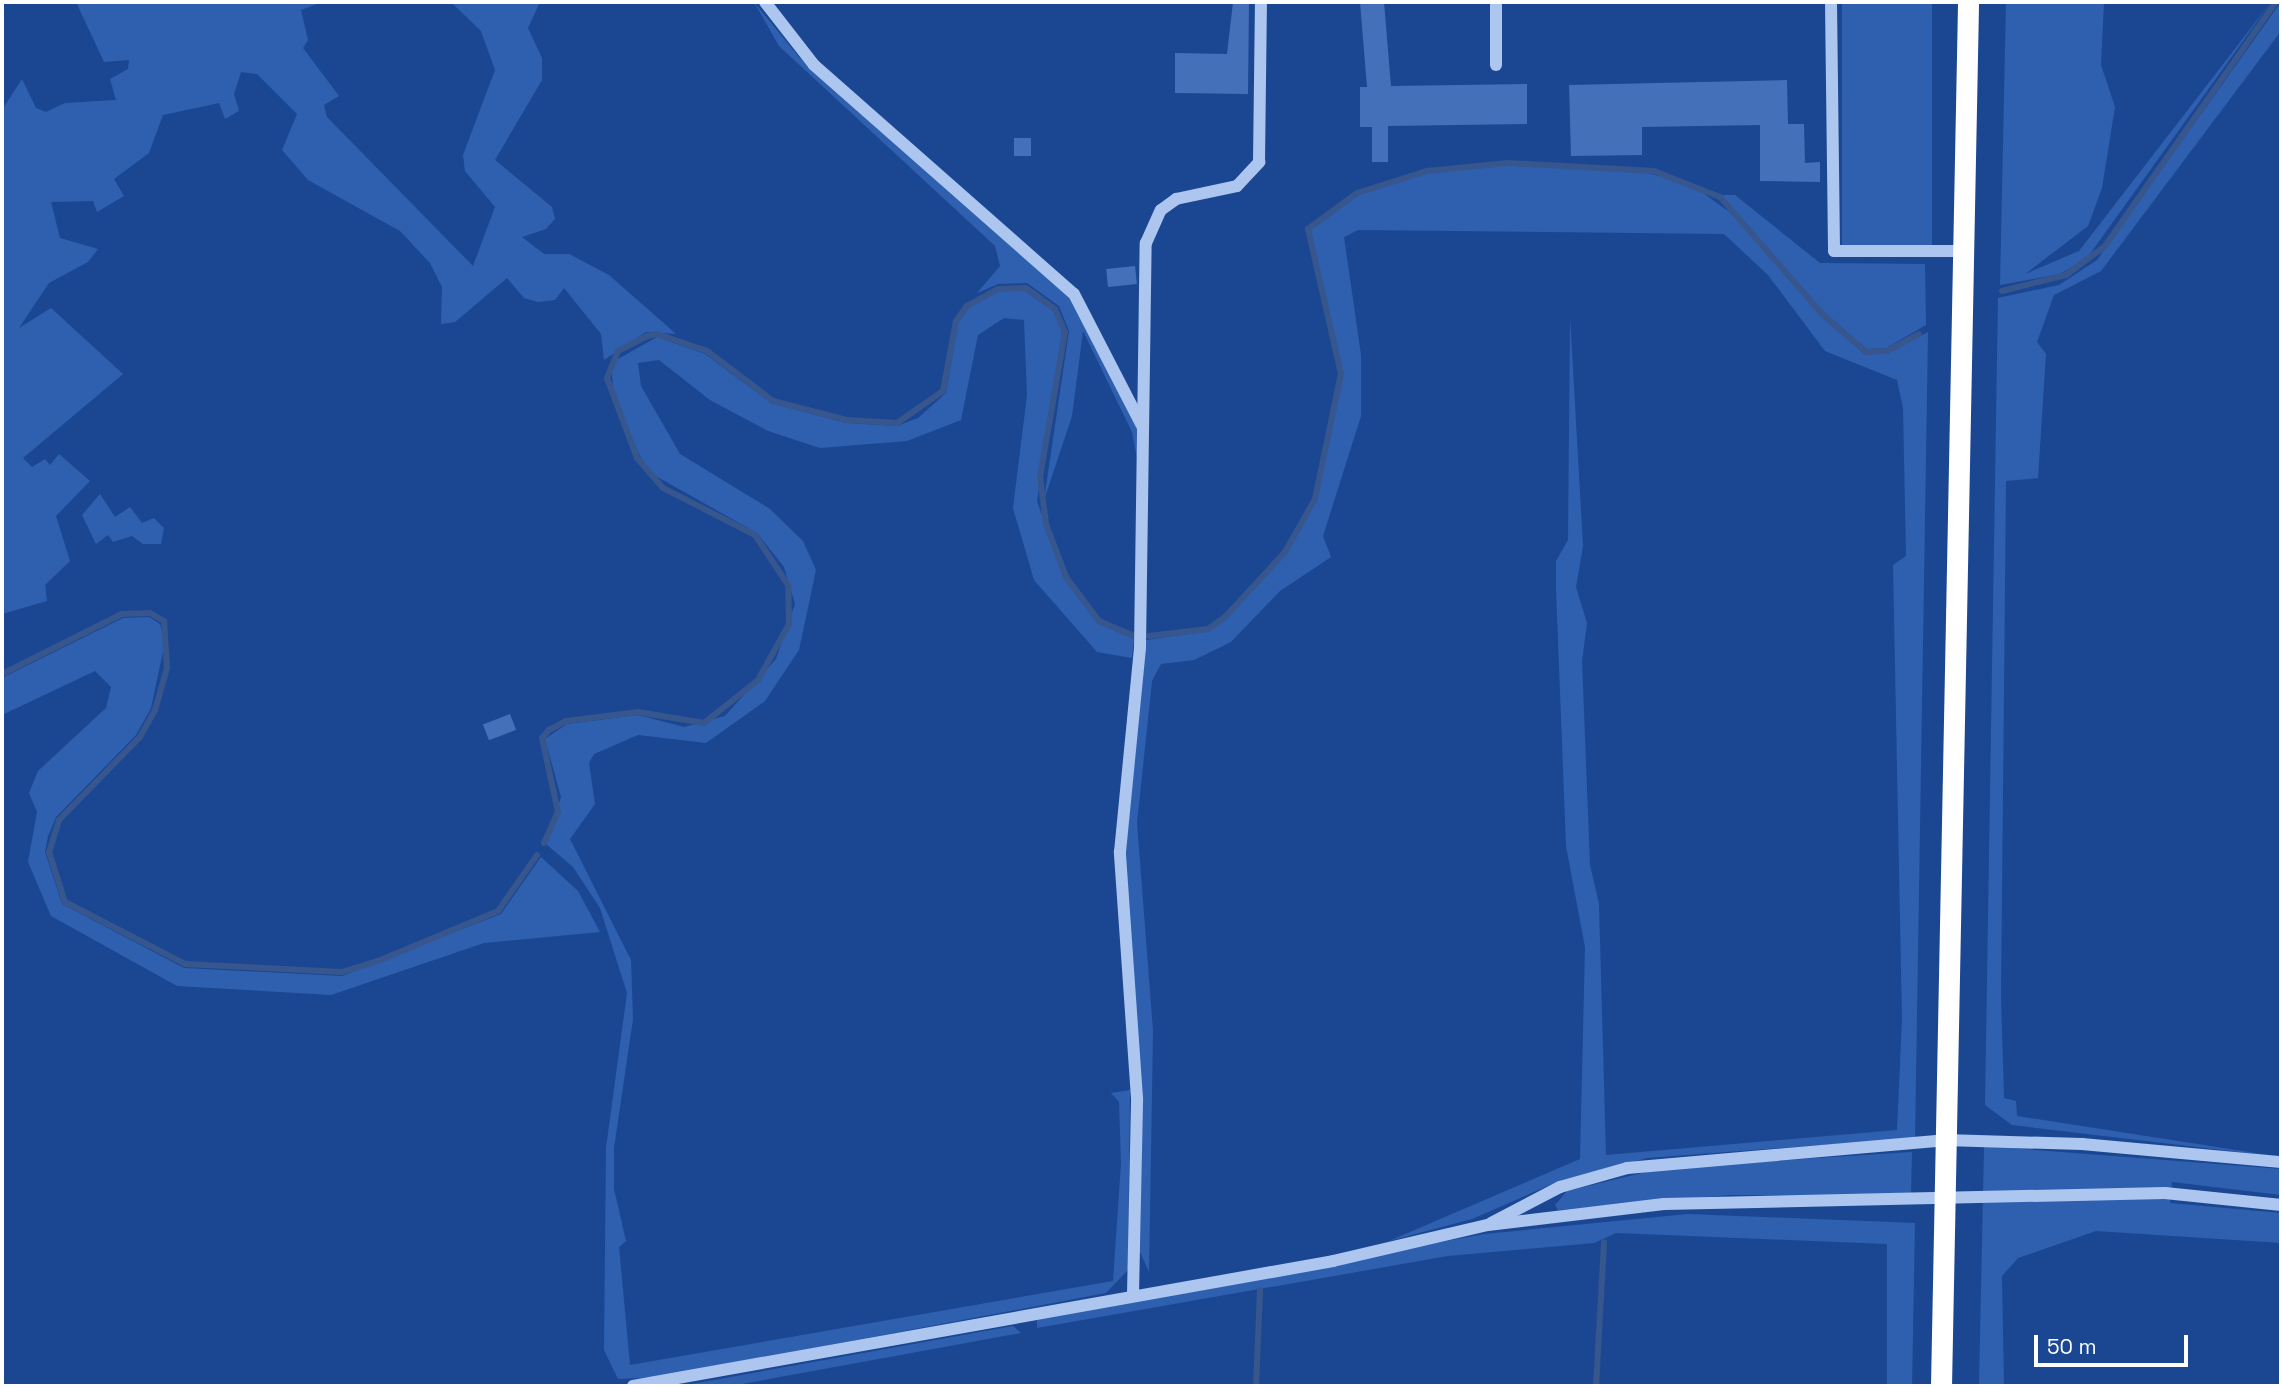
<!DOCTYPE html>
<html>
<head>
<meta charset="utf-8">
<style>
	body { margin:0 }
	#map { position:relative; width:2283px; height:1388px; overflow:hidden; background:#1b4792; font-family:"Space Grotesk",sans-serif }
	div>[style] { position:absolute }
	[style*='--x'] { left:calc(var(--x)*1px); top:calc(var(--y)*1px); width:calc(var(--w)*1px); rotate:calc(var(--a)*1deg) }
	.green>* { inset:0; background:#2f60b0; transform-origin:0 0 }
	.stream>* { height:6px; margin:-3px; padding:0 3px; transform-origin:3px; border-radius:3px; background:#37568d }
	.building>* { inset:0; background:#4470b9; transform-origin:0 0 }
	.minor>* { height:12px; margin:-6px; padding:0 6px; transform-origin:6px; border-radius:6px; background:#acc6ef }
	.highway>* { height:21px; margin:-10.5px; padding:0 10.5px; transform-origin:10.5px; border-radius:10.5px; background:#fff }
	span { translate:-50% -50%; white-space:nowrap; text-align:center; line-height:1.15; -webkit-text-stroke:5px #1b4792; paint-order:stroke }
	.frame { position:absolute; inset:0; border:4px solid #fff; pointer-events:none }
	.scale { position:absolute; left:2034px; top:1335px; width:154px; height:32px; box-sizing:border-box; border:4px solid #fff; border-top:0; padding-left:9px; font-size:21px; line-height:24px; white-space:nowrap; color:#fff; -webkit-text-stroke:5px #1b4792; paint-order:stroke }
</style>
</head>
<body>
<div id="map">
	<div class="green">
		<i style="clip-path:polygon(76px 2px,322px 2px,301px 10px,308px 40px,303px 48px,339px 96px,324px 105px,327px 117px,473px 266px,495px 207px,465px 171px,463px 155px,495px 70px,481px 31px,451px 2px,540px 2px,528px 28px,542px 58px,542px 80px,495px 160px,552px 207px,555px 219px,546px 229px,522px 237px,544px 254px,569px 254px,609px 275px,676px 334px,646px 332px,604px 360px,601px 334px,564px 288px,555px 300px,538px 302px,524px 298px,507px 278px,455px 322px,441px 324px,442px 287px,430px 263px,400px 231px,308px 180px,282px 150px,297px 114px,257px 74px,241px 72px,234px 94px,239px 111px,225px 119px,219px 103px,163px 115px,149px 153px,114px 179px,124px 196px,97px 212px,93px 201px,51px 202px,60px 238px,98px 249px,88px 262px,49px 283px,19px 328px,51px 308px,123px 374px,23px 458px,32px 467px,45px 459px,50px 465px,59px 454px,90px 481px,56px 516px,70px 561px,45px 585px,47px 601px,2px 614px,2px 110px,22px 79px,36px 108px,46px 112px,65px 103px,116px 100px,110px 79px,128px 69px,129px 60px,104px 62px)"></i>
		<i style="clip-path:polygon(754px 2px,799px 57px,1068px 296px,1138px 428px,1138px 464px,1132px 432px,1083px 331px,1072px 416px,1044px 500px,1069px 331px,1059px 306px,1027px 283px,998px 284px,977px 293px,1000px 266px,995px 246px,779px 46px)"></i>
		<i style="left:1842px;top:2px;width:90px;height:244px"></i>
		<i style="clip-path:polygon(2006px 2px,2104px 2px,2101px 65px,2115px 107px,2102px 188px,2088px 226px,2025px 274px,2079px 251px,2271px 2px,2087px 258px,2060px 274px,2000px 285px)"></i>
		<i style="clip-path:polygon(2281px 2px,2281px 31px,2101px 271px,2054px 295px,2037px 342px,2046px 354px,2038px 478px,2006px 481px,2001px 997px,2004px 1098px,2016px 1101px,2017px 1116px,2281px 1157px,2012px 1125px,1985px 1105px,1998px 298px,2059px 285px,2097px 260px)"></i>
		<i style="clip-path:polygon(1509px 165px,1625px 167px,1692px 185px,1746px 224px,1820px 316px,1865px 354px,1888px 353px,1928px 332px,1915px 1138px,1647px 1158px,1552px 1184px,1472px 1219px,1389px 1241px,1580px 1159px,1585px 947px,1566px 846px,1556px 588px,1556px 561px,1568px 540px,1570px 316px,1583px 546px,1576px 587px,1587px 623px,1582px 661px,1590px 865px,1599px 904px,1606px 1155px,1897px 1130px,1902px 1019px,1893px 565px,1906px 556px,1903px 408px,1897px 380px,1825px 351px,1768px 275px,1724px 234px,1358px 230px,1344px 237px,1361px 355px,1361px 416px,1323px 536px,1331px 557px,1280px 591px,1231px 642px,1194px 660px,1161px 664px,1152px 681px,1137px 823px,1153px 1031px,1149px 1272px,1140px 1252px,1142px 1094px,1126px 893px,1126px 831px,1146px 640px,1209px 631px,1226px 618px,1286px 553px,1317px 499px,1343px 374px,1310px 230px,1358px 195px,1427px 173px)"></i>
		<i style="clip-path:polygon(1721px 195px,1735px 195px,1820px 263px,1925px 264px,1926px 325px,1886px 348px,1867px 349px,1824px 312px)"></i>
		<i style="clip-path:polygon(999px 291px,1025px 291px,1053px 311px,1062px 332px,1037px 501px,1064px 578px,1097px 623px,1134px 639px,1132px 658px,1097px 652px,1034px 580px,1013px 508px,1027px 395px,1024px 320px,1004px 318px,978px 335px,961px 420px,907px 441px,820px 448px,768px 431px,710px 400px,659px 360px,638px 363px,641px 386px,680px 454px,770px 509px,803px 541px,816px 570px,799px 650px,765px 701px,706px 743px,638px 735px,594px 754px,589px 763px,595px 804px,570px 839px,631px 960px,633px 1019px,614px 1148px,614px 1189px,626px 1241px,619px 1247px,630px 1365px,1113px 1281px,1121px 1163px,1119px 1102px,1111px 1093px,1130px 1090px,1128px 1270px,1106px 1293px,659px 1377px,618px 1379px,604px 1350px,606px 1148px,627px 993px,600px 908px,573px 867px,546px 844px,561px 797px,545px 739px,567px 724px,638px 715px,684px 727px,725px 716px,776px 659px,795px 604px,784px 567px,757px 533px,647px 471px,614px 399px,611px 363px,657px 337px,705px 354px,771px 403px,846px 423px,897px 426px,918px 418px,946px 393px,958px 323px,969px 307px)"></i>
		<i style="clip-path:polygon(100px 494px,115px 517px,130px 507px,142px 523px,154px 518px,164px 528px,161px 544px,143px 544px,132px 536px,113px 542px,108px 535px,96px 544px,82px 515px)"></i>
		<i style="clip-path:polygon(149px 617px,160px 624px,165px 642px,151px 708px,136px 735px,56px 817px,48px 836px,45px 852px,62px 904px,184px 968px,342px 976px,501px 914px,541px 857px,578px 891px,600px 932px,484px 943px,331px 995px,177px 986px,51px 916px,28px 862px,37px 812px,29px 793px,38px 771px,106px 708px,111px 687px,95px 671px,2px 715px,2px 678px,123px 618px)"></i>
		<i style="clip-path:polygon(1984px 1146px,2281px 1169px,2281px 1195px,2172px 1182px,2170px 1203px,2281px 1213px,2281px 1243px,2096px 1231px,2018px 1258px,2002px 1276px,2004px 1386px,1979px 1386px)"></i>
		<i style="clip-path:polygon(1912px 1152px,1911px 1196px,1730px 1195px,1558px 1210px,1555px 1205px,1567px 1191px,1663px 1168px)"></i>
		<i style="clip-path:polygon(1688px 1214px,1915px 1223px,1912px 1386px,1887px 1386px,1887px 1244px,1616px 1233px,1594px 1243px,1448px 1256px,1037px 1328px,1037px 1318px,1484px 1234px)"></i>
		<i style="clip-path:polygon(1013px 1326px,1021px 1333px,731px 1386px,681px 1386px)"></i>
	</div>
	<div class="stream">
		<i style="--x:2002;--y:291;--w:66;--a:-14"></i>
		<i style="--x:2066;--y:275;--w:49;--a:-36.6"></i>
		<i style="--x:2105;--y:246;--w:298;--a:-55"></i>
		<i style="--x:1149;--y:636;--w:59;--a:-6.8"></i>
		<i style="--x:1208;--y:629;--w:21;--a:-35"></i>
		<i style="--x:1225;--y:617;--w:88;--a:-47.3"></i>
		<i style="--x:1285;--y:552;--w:61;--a:-60.5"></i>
		<i style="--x:1315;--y:499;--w:128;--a:-78.3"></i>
		<i style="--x:1341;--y:374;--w:149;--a:-102.8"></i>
		<i style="--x:1308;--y:229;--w:61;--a:-36.3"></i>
		<i style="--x:1357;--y:193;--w:73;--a:-17.4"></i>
		<i style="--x:1427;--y:171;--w:81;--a:-5.6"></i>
		<i style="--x:1508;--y:163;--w:146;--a:3.1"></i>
		<i style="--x:1654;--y:171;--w:71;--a:21.5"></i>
		<i style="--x:1720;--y:197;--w:155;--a:48.9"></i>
		<i style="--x:1822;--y:314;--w:58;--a:40.8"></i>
		<i style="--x:1866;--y:352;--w:21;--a:-3"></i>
		<i style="--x:1887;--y:351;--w:36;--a:-28"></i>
		<i style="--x:2;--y:674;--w:134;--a:-26.6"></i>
		<i style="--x:122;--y:614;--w:28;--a:-2"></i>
		<i style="--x:150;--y:613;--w:16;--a:30"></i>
		<i style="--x:164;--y:621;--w:47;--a:86.3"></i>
		<i style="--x:167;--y:668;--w:44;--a:105.9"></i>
		<i style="--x:155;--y:710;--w:31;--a:119"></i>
		<i style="--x:140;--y:737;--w:116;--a:134.3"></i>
		<i style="--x:59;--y:820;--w:34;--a:107"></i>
		<i style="--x:49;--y:852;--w:52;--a:72.3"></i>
		<i style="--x:65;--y:902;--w:135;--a:27.3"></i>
		<i style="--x:185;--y:964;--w:157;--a:2.9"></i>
		<i style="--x:342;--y:972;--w:38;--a:-17"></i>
		<i style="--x:378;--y:961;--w:130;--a:-22.6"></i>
		<i style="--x:498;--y:911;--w:68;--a:-55.1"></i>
		<i style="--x:544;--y:843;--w:34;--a:-66"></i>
		<i style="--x:558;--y:812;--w:76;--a:-102.2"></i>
		<i style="--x:542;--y:738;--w:11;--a:-49"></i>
		<i style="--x:549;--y:730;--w:19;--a:-28"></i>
		<i style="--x:566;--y:721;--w:73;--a:-7.1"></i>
		<i style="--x:638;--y:712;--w:67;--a:9.5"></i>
		<i style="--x:704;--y:723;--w:69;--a:-38.5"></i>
		<i style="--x:758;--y:680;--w:64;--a:-61"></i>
		<i style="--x:789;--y:624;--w:39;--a:-91"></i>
		<i style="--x:788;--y:585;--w:60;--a:-123.4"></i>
		<i style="--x:755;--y:535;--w:103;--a:-152.9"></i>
		<i style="--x:663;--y:488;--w:40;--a:-131"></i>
		<i style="--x:637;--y:458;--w:85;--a:-110.6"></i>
		<i style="--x:607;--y:378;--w:29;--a:-68"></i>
		<i style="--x:618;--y:351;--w:33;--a:-27"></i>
		<i style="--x:647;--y:336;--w:10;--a:-11"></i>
		<i style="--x:657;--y:334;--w:53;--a:18.8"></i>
		<i style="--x:707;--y:351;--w:83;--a:37.1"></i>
		<i style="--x:773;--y:401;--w:76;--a:14.4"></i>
		<i style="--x:847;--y:420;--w:50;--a:3.4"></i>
		<i style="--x:897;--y:423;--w:56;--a:-34.8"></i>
		<i style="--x:943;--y:391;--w:71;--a:-79.5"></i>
		<i style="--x:956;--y:321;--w:19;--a:-54"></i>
		<i style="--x:967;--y:306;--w:35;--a:-29"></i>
		<i style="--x:998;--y:289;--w:28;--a:-2"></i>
		<i style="--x:1026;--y:288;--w:36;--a:36"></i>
		<i style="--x:1055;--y:309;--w:25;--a:67"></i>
		<i style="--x:1065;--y:332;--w:147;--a:99.8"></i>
		<i style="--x:1040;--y:477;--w:47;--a:82.7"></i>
		<i style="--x:1046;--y:524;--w:57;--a:69.3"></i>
		<i style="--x:1066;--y:577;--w:55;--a:53.1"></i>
		<i style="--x:1099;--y:621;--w:36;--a:23"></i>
		<i style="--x:1256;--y:1386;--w:96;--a:-87.6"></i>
		<i style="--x:1596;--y:1386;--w:144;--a:-86.8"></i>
	</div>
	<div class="building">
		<i style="clip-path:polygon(1233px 2px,1249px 2px,1248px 94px,1175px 93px,1175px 53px,1227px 54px)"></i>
		<i style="clip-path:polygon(1360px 2px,1384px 2px,1391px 86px,1527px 84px,1527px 124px,1388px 126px,1388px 162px,1372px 162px,1372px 127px,1360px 127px,1360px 87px,1367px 87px)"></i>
		<i style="clip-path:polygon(1787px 80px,1788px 124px,1804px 124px,1805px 163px,1820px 162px,1820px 182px,1760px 181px,1760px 125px,1642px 127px,1642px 155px,1571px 156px,1569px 85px)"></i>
		<i style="left:1014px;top:138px;width:17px;height:18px"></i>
		<i style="left:1135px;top:266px;width:18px;height:29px;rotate:84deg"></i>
		<i style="left:510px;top:714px;width:17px;height:29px;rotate:69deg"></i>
	</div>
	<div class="minor">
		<i style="--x:765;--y:2;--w:80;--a:52.1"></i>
		<i style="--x:814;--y:65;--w:346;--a:41.4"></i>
		<i style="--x:1074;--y:294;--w:148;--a:62.7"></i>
		<i style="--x:1496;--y:2;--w:63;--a:90"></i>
		<i style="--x:1831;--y:2;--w:249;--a:89.3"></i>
		<i style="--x:1834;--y:251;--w:129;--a:0"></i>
		<i style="--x:1491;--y:1223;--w:78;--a:-27.6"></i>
		<i style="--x:1560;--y:1187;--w:70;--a:-15.8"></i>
		<i style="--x:1627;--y:1168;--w:319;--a:-5"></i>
		<i style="--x:1945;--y:1140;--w:137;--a:1.7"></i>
		<i style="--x:2082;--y:1144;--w:200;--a:5.2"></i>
		<i style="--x:1133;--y:1294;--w:196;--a:-88.8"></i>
		<i style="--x:1137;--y:1098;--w:247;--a:-94"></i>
		<i style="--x:1120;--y:852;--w:205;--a:-84.4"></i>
		<i style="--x:1140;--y:648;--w:405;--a:-89.2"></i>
		<i style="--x:1146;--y:243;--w:36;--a:-66"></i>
		<i style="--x:1161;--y:210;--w:19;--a:-36"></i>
		<i style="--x:1176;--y:199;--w:62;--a:-12"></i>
		<i style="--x:1237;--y:186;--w:33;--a:-47"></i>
		<i style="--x:1259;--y:162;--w:160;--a:-89.3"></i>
		<i style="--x:633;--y:1386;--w:711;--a:-10.12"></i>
		<i style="--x:1333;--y:1261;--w:159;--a:-13.1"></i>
		<i style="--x:1488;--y:1225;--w:177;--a:-6.8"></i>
		<i style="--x:1664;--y:1204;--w:501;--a:-1.26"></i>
		<i style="--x:2165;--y:1193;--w:117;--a:5.9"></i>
	</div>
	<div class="highway">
		<i style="--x:1941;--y:1386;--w:1384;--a:-88.88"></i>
	</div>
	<div class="frame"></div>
	<div class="scale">50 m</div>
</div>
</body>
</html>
